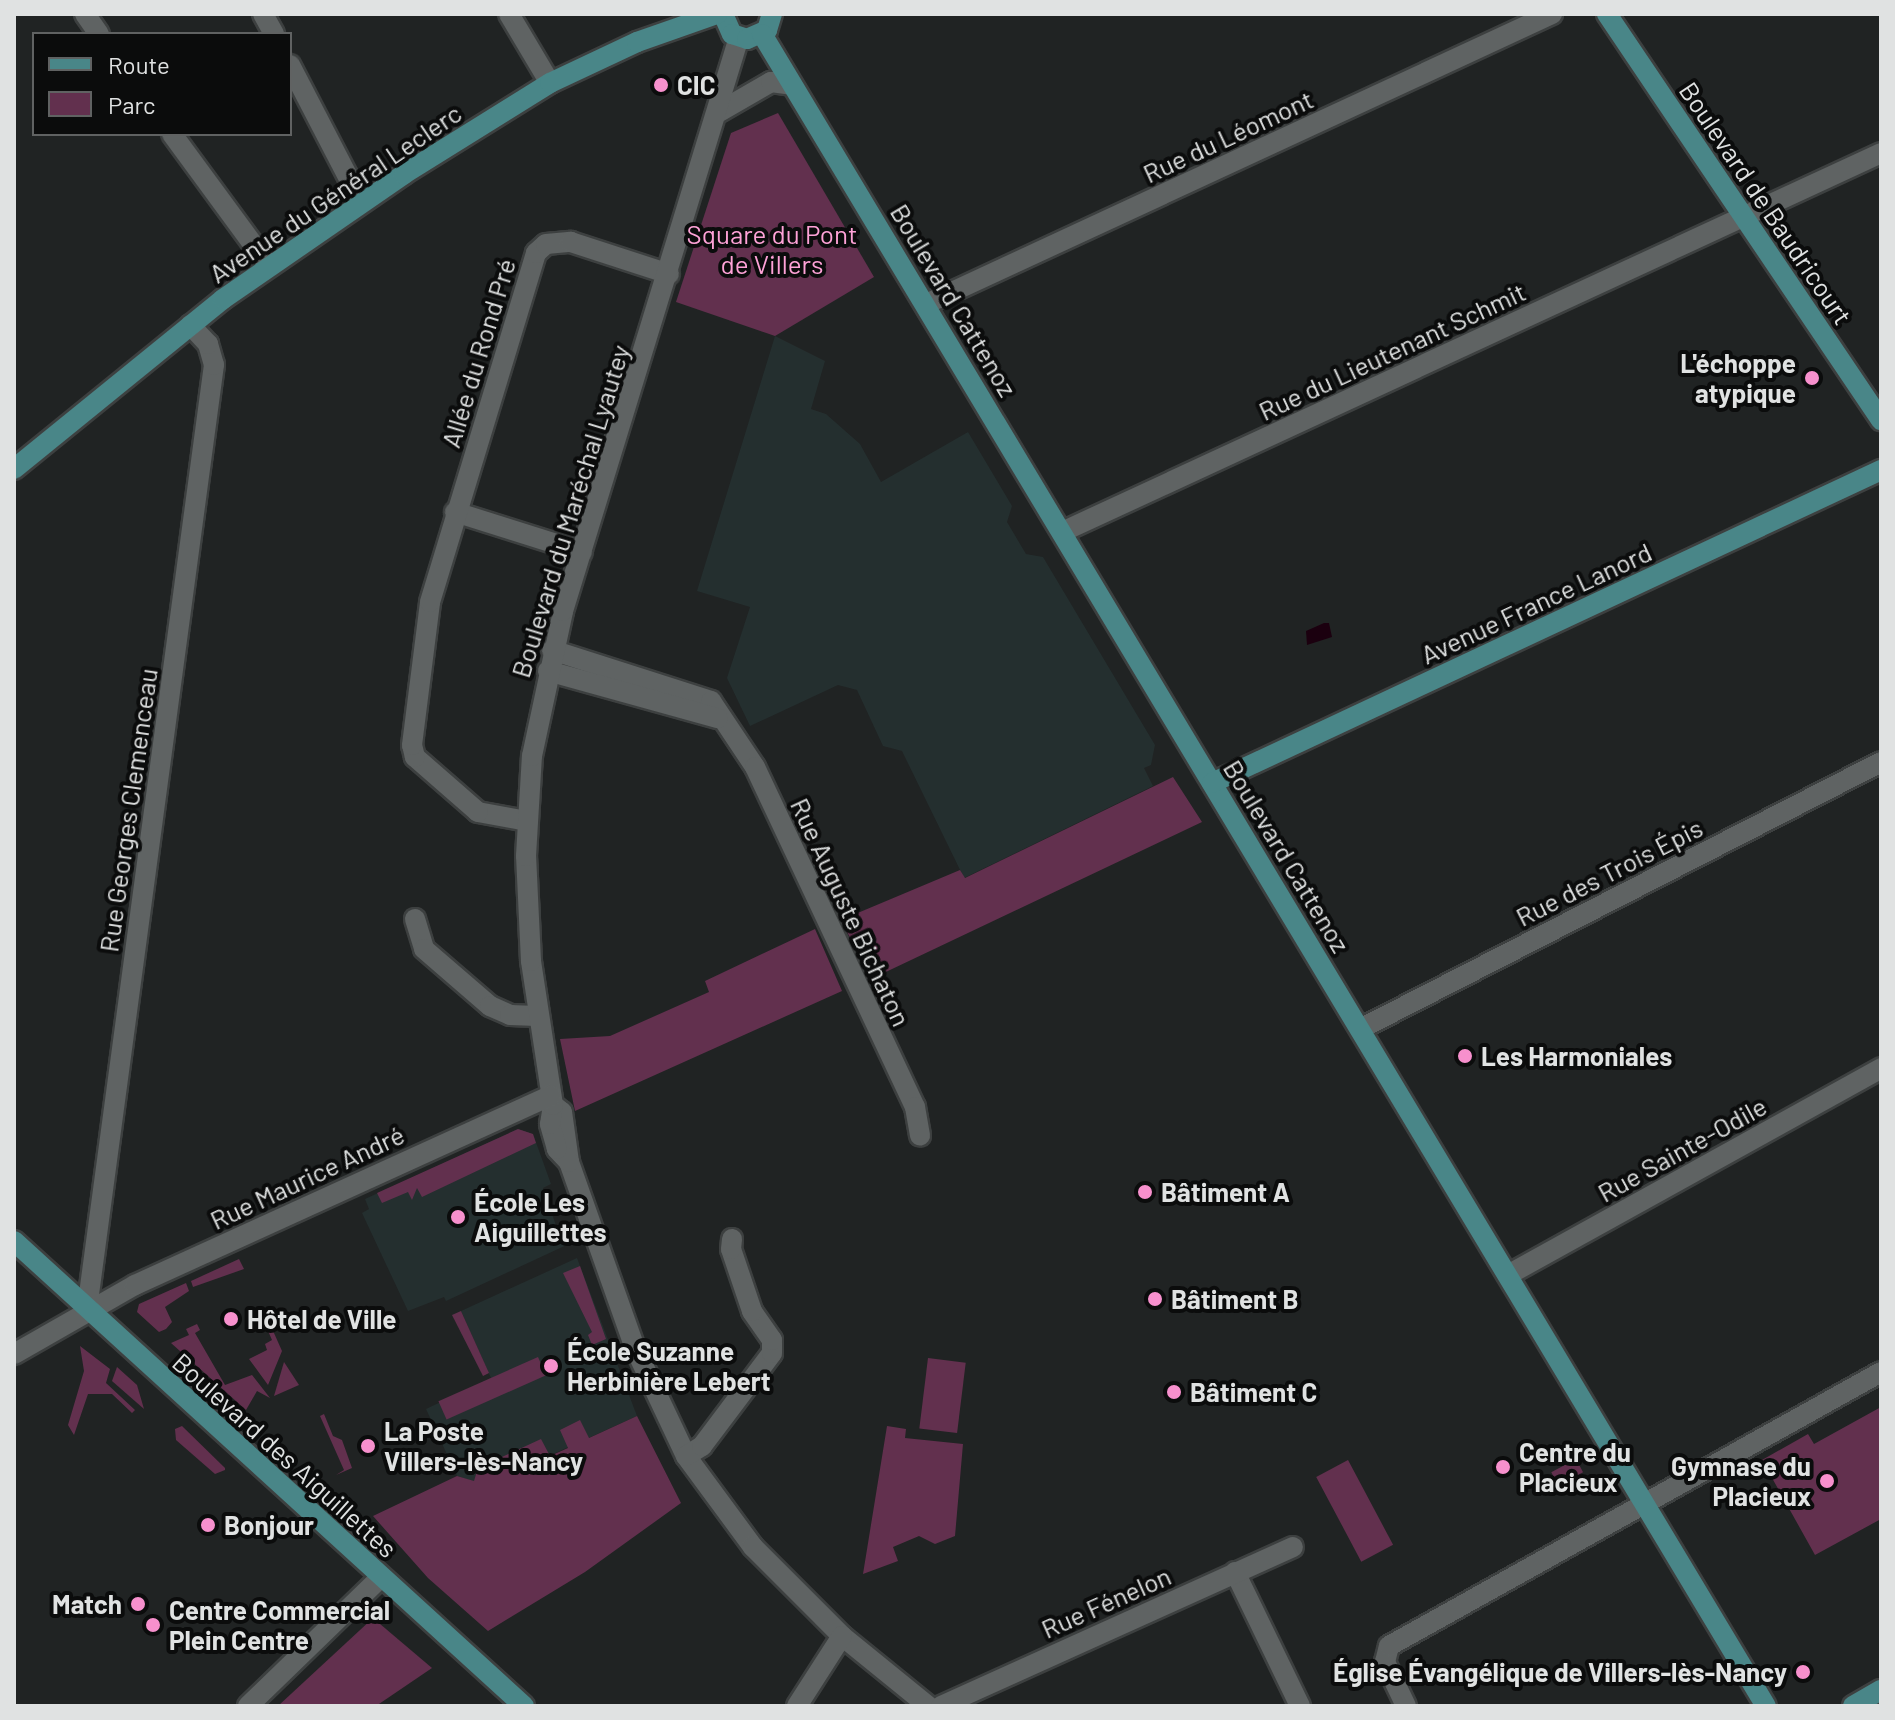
<!DOCTYPE html>
<html>
<head>
<meta charset="utf-8">
<style>
	body { margin:0 }
	#map { position:relative; width:1895px; height:1720px; overflow:hidden; background:#202323; font-family:Barlow,sans-serif }
	div>[style] { position:absolute }
	[style*='--x'] { left:calc(var(--x)*1px); top:calc(var(--y)*1px); width:calc(var(--w)*1px); rotate:calc(var(--a)*1deg) }
	.built>* { inset:0; background:#242f2f }
	.green>* { inset:0; background:#62304e; transform-origin:0 0 }
	.water>* { inset:0; background:#1b000f }
	.roads { filter:drop-shadow(2px 0 #3d4040) drop-shadow(-2px 0 #3d4040) drop-shadow(0 2px #3d4040) drop-shadow(0 -2px #3d4040) }
	.street>* { height:20px; margin:-10px; padding:0 10px; transform-origin:10px; border-radius:10px; background:#5f6363 }
	.secondary>* { height:20px; margin:-10px; padding:0 10px; transform-origin:10px; border-radius:10px; background:#498688 }
	.dots>* { width:22px; height:22px; translate:-50% -50%; box-sizing:border-box; border:4px solid #0b0c0c; border-radius:50% }
	span { translate:-50% -50%; white-space:nowrap; text-align:center; line-height:1.15; -webkit-text-stroke:8px #0b0c0c; paint-order:stroke }
	.poi-label { font-size:26px; color:#e0e2e2; font-weight:700 }
	.left { translate:0 -50%; text-align:left }
	.right { translate:-100% -50%; text-align:right }
	.street-label { font-size:26px; color:#e0e2e2 }
	.park-label { font-size:26px; color:#fea2d7 }
	.frame { position:absolute; inset:0; border:16px solid #e0e2e2; pointer-events:none }
	.legend { position:absolute; left:32px; top:32px; width:260px; height:104px; box-sizing:border-box; background:#0b0c0c; border:2px solid #606262; margin:0; padding:10px 14px; list-style:none; font-size:24px; color:#e0e2e2 }
	.legend li { display:flex; align-items:center; gap:16px; height:40px }
	.legend b { width:40px; border:2px solid #606262 }
</style>
</head>
<body>
<div id="map">
	<div class="built">
		<i style="clip-path:polygon(775px 336px,825px 361px,811px 409px,826px 414px,860px 444px,881px 482px,968px 432px,1012px 506px,1007px 522px,1026px 554px,1043px 557px,1155px 745px,1151px 765px,1144px 768px,1153px 786px,964px 878px,902px 751px,883px 746px,857px 690px,838px 685px,750px 726px,727px 678px,750px 607px,697px 591px)"></i>
		<i style="clip-path:polygon(518px 1129px,533px 1134px,551px 1184px,543px 1188px,559px 1234px,568px 1231px,571px 1243px,446px 1301px,444px 1297px,408px 1311px,362px 1213px,369px 1209px,365px 1199px)"></i>
		<i style="clip-path:polygon(577px 1258px,637px 1416px,485px 1485px,457px 1476px,426px 1409px,491px 1378px,461px 1311px)"></i>
	</div>
	<div class="green">
		<i style="clip-path:polygon(778px 113px,874px 277px,775px 336px,676px 302px,731px 133px)"></i>
		<i style="clip-path:polygon(1173px 777px,1202px 822px,871px 979px,841px 920px,960px 870px,965px 878px)"></i>
		<i style="clip-path:polygon(815px 929px,842px 991px,575px 1111px,560px 1039px,610px 1036px,709px 992px,705px 981px)"></i>
		<i style="clip-path:polygon(518px 1129px,533px 1134px,536px 1143px,422px 1197px,417px 1188px,412px 1200px,408px 1192px,382px 1203px,377px 1193px)"></i>
		<i style="clip-path:polygon(239px 1259px,244px 1269px,193px 1287px,191px 1281px)"></i>
		<i style="clip-path:polygon(580px 1266px,606px 1339px,592px 1345px,588px 1335px,592px 1332px,563px 1273px)"></i>
		<i style="clip-path:polygon(186px 1283px,189px 1291px,165px 1307px,172px 1322px,166px 1329px,159px 1332px,137px 1312px,139px 1304px)"></i>
		<i style="clip-path:polygon(461px 1311px,489px 1373px,483px 1376px,452px 1315px)"></i>
		<i style="clip-path:polygon(266px 1315px,282px 1351px,268px 1385px,249px 1359px,267px 1350px,265px 1344px,272px 1340px,265px 1324px,254px 1320px)"></i>
		<i style="clip-path:polygon(197px 1324px,200px 1330px,195px 1333px,225px 1385px,252px 1375px,270px 1398px,257px 1391px,246px 1410px,171px 1343px,189px 1335px,186px 1329px)"></i>
		<i style="clip-path:polygon(80px 1346px,110px 1369px,106px 1383px,135px 1410px,132px 1413px,112px 1394px,88px 1394px,74px 1435px,68px 1425px,84px 1371px)"></i>
		<i style="left:538px;top:1357px;width:20px;height:109px;rotate:66deg"></i>
		<i style="left:928px;top:1358px;width:38px;height:71px;rotate:7deg"></i>
		<i style="clip-path:polygon(284px 1362px,299px 1385px,274px 1396px)"></i>
		<i style="clip-path:polygon(117px 1367px,137px 1385px,144px 1409px,112px 1381px)"></i>
		<i style="clip-path:polygon(1881px 1407px,1881px 1519px,1815px 1555px,1762px 1460px,1808px 1434px,1814px 1444px)"></i>
		<i style="clip-path:polygon(324px 1414px,333px 1436px,342px 1440px,352px 1468px,336px 1475px,344px 1470px,320px 1416px)"></i>
		<i style="clip-path:polygon(637px 1416px,681px 1503px,585px 1572px,488px 1631px,428px 1578px,373px 1516px,457px 1476px,474px 1481px,478px 1468px,541px 1439px,550px 1456px,568px 1448px,560px 1430px,580px 1420px,589px 1438px)"></i>
		<i style="clip-path:polygon(182px 1426px,225px 1468px,225px 1470px,215px 1474px,176px 1440px,175px 1429px)"></i>
		<i style="clip-path:polygon(887px 1426px,906px 1429px,905px 1438px,963px 1444px,955px 1536px,935px 1544px,919px 1536px,893px 1547px,898px 1561px,863px 1574px)"></i>
		<i style="left:1576px;top:1459px;width:15px;height:28px;rotate:62deg"></i>
		<i style="left:1348px;top:1460px;width:96px;height:36px;rotate:62deg"></i>
		<i style="clip-path:polygon(373px 1618px,432px 1668px,376px 1706px,278px 1706px)"></i>
	</div>
	<div class="water">
		<i style="clip-path:polygon(1324px 623px,1329px 623px,1332px 637px,1307px 645px,1306px 631px)"></i>
	</div>
	<div class="roads">
		<div class="street">
			<i style="--x:85;--y:14;--w:24;--a:55"></i>
			<i style="--x:263;--y:14;--w:23;--a:61"></i>
			<i style="--x:509;--y:14;--w:80;--a:59.3"></i>
			<i style="--x:290;--y:65;--w:154;--a:62.6"></i>
			<i style="--x:719;--y:112;--w:60;--a:-30"></i>
			<i style="--x:771;--y:82;--w:21;--a:8"></i>
			<i style="--x:172;--y:134;--w:164;--a:53.7"></i>
			<i style="--x:926;--y:304;--w:690;--a:-24.86"></i>
			<i style="--x:455;--y:512;--w:133;--a:17.5"></i>
			<i style="--x:1062;--y:532;--w:902;--a:-24.83"></i>
			<i style="--x:552;--y:650;--w:167;--a:17.8"></i>
			<i style="--x:711;--y:701;--w:79;--a:56.3"></i>
			<i style="--x:755;--y:767;--w:376;--a:64.8"></i>
			<i style="--x:915;--y:1107;--w:29;--a:80"></i>
			<i style="--x:548;--y:671;--w:176;--a:15.5"></i>
			<i style="--x:527;--y:821;--w:50;--a:-169.6"></i>
			<i style="--x:478;--y:812;--w:84;--a:-138.9"></i>
			<i style="--x:415;--y:757;--w:12;--a:-104"></i>
			<i style="--x:412;--y:745;--w:144;--a:-82.8"></i>
			<i style="--x:430;--y:602;--w:365;--a:-73.1"></i>
			<i style="--x:536;--y:253;--w:13;--a:-42"></i>
			<i style="--x:546;--y:244;--w:25;--a:-5"></i>
			<i style="--x:571;--y:242;--w:103;--a:18.1"></i>
			<i style="--x:415;--y:919;--w:31;--a:73"></i>
			<i style="--x:424;--y:949;--w:87;--a:40.8"></i>
			<i style="--x:490;--y:1006;--w:22;--a:24"></i>
			<i style="--x:510;--y:1015;--w:27;--a:2"></i>
			<i style="--x:1360;--y:1029;--w:585;--a:-27.13"></i>
			<i style="--x:553;--y:1105;--w:11;--a:38"></i>
			<i style="--x:562;--y:1112;--w:50;--a:82"></i>
			<i style="--x:569;--y:1162;--w:197;--a:70.5"></i>
			<i style="--x:635;--y:1348;--w:119;--a:64.7"></i>
			<i style="--x:686;--y:1456;--w:113;--a:53.6"></i>
			<i style="--x:753;--y:1547;--w:126;--a:45"></i>
			<i style="--x:842;--y:1636;--w:111;--a:39.1"></i>
			<i style="--x:569;--y:1162;--w:18;--a:-133"></i>
			<i style="--x:557;--y:1149;--w:26;--a:-106"></i>
			<i style="--x:550;--y:1124;--w:19;--a:-81"></i>
			<i style="--x:553;--y:1105;--w:146;--a:-98.7"></i>
			<i style="--x:531;--y:961;--w:105;--a:-92.7"></i>
			<i style="--x:526;--y:856;--w:100;--a:-86.6"></i>
			<i style="--x:532;--y:756;--w:148;--a:-77.9"></i>
			<i style="--x:563;--y:611;--w:600;--a:-72.95"></i>
			<i style="--x:1508;--y:1275;--w:427;--a:-29"></i>
			<i style="--x:87;--y:1309;--w:953;--a:-82.34"></i>
			<i style="--x:214;--y:365;--w:22;--a:-106"></i>
			<i style="--x:208;--y:344;--w:26;--a:-133"></i>
			<i style="--x:14;--y:1354;--w:139;--a:-29.7"></i>
			<i style="--x:135;--y:1285;--w:457;--a:-24.5"></i>
			<i style="--x:686;--y:1456;--w:19;--a:-32"></i>
			<i style="--x:702;--y:1446;--w:116;--a:-53"></i>
			<i style="--x:772;--y:1353;--w:13;--a:-90"></i>
			<i style="--x:772;--y:1340;--w:35;--a:-125"></i>
			<i style="--x:752;--y:1311;--w:65;--a:-108.7"></i>
			<i style="--x:731;--y:1249;--w:10;--a:-84"></i>
			<i style="--x:1235;--y:1572;--w:149;--a:64.1"></i>
			<i style="--x:248;--y:1706;--w:185;--a:-44.1"></i>
			<i style="--x:797;--y:1706;--w:83;--a:-57.3"></i>
			<i style="--x:941;--y:1706;--w:386;--a:-24.3"></i>
			<i style="--x:1406;--y:1706;--w:49;--a:-115.5"></i>
			<i style="--x:1385;--y:1662;--w:16;--a:-76"></i>
			<i style="--x:1389;--y:1646;--w:563;--a:-29.11"></i>
		</div>
		<div class="secondary">
			<i style="--x:723;--y:14;--w:22;--a:66"></i>
			<i style="--x:732;--y:34;--w:16;--a:18"></i>
			<i style="--x:747;--y:39;--w:22;--a:-24"></i>
			<i style="--x:767;--y:30;--w:17;--a:-73"></i>
			<i style="--x:1607;--y:14;--w:490;--a:56"></i>
			<i style="--x:762;--y:34;--w:1950;--a:59.02"></i>
			<i style="--x:14;--y:469;--w:269;--a:-39.1"></i>
			<i style="--x:223;--y:299;--w:220;--a:-34.6"></i>
			<i style="--x:404;--y:174;--w:172;--a:-31.9"></i>
			<i style="--x:550;--y:83;--w:96;--a:-25.2"></i>
			<i style="--x:637;--y:42;--w:85;--a:-19.3"></i>
			<i style="--x:1212;--y:783;--w:739;--a:-25.07"></i>
			<i style="--x:14;--y:1241;--w:690;--a:42.36"></i>
			<i style="--x:1853;--y:1706;--w:32;--a:-30"></i>
		</div>
	</div>
	<div class="dots">
		<i style="left:661px;top:85px;background:#f790cd"></i>
		<i style="left:1812px;top:378px;background:#f790cd"></i>
		<i style="left:1465px;top:1056px;background:#f790cd"></i>
		<i style="left:1145px;top:1192px;background:#f790cd"></i>
		<i style="left:458px;top:1217px;background:#f790cd"></i>
		<i style="left:1155px;top:1299px;background:#f790cd"></i>
		<i style="left:231px;top:1319px;background:#f790cd"></i>
		<i style="left:551px;top:1366px;background:#f790cd"></i>
		<i style="left:1174px;top:1392px;background:#f790cd"></i>
		<i style="left:368px;top:1446px;background:#f790cd"></i>
		<i style="left:1503px;top:1467px;background:#f790cd"></i>
		<i style="left:1827px;top:1481px;background:#f790cd"></i>
		<i style="left:208px;top:1525px;background:#f790cd"></i>
		<i style="left:138px;top:1604px;background:#f790cd"></i>
		<i style="left:153px;top:1625px;background:#f790cd"></i>
		<i style="left:1803px;top:1672px;background:#f790cd"></i>
	</div>
	<div class="poi-label">
		<span class="left" style="left:677px;top:85px">CIC</span>
		<span class="right" style="left:1796px;top:378px">L'échoppe<br>atypique</span>
		<span class="left" style="left:1481px;top:1056px">Les Harmoniales</span>
		<span class="left" style="left:1161px;top:1192px">Bâtiment A</span>
		<span class="left" style="left:474px;top:1217px">École Les<br>Aiguillettes</span>
		<span class="left" style="left:1171px;top:1299px">Bâtiment B</span>
		<span class="left" style="left:247px;top:1319px">Hôtel de Ville</span>
		<span class="left" style="left:567px;top:1366px">École Suzanne<br>Herbinière Lebert</span>
		<span class="left" style="left:1190px;top:1392px">Bâtiment C</span>
		<span class="left" style="left:384px;top:1446px">La Poste<br>Villers-lès-Nancy</span>
		<span class="left" style="left:1519px;top:1467px">Centre du<br>Placieux</span>
		<span class="right" style="left:1811px;top:1481px">Gymnase du<br>Placieux</span>
		<span class="left" style="left:224px;top:1525px">Bonjour</span>
		<span class="right" style="left:122px;top:1604px">Match</span>
		<span class="left" style="left:169px;top:1625px">Centre Commercial<br>Plein Centre</span>
		<span class="right" style="left:1787px;top:1672px">Église Évangélique de Villers-lès-Nancy</span>
	</div>
	<div class="street-label">
		<span style="left:1228px;top:136px;rotate:-25deg">Rue du Léomont</span>
		<span style="left:335px;top:193px;rotate:-34deg">Avenue du Général Leclerc</span>
		<span style="left:1766px;top:203px;rotate:56deg">Boulevard de Baudricourt</span>
		<span style="left:954px;top:300px;rotate:59deg">Boulevard Cattenoz</span>
		<span style="left:1392px;top:351px;rotate:-25deg">Rue du Lieutenant Schmit</span>
		<span style="left:478px;top:353px;rotate:-73deg">Allée du Rond Pré</span>
		<span style="left:570px;top:511px;rotate:-73deg">Boulevard du Maréchal Lyautey</span>
		<span style="left:1536px;top:603px;rotate:-25deg">Avenue France Lanord</span>
		<span style="left:128px;top:810px;rotate:-82deg">Rue Georges Clemenceau</span>
		<span style="left:1287px;top:856px;rotate:59deg">Boulevard Cattenoz</span>
		<span style="left:1609px;top:872px;rotate:-27deg">Rue des Trois Épis</span>
		<span style="left:851px;top:912px;rotate:65deg">Rue Auguste Bichaton</span>
		<span style="left:1682px;top:1149px;rotate:-29deg">Rue Sainte-Odile</span>
		<span style="left:307px;top:1177px;rotate:-25deg">Rue Maurice André</span>
		<span style="left:285px;top:1455px;rotate:42deg">Boulevard des Aiguillettes</span>
		<span style="left:1106px;top:1602px;rotate:-24deg">Rue Fénelon</span>
	</div>
	<div class="park-label">
		<span style="left:772px;top:249px">Square du Pont<br>de Villers</span>
	</div>
	<div class="frame"></div>
	<ul class="legend">
	<li><b style="height:10px;background:#498688"></b>Route</li>
	<li><b style="height:22px;background:#62304e"></b>Parc</li>
	</ul>
</div>
</body>
</html>
